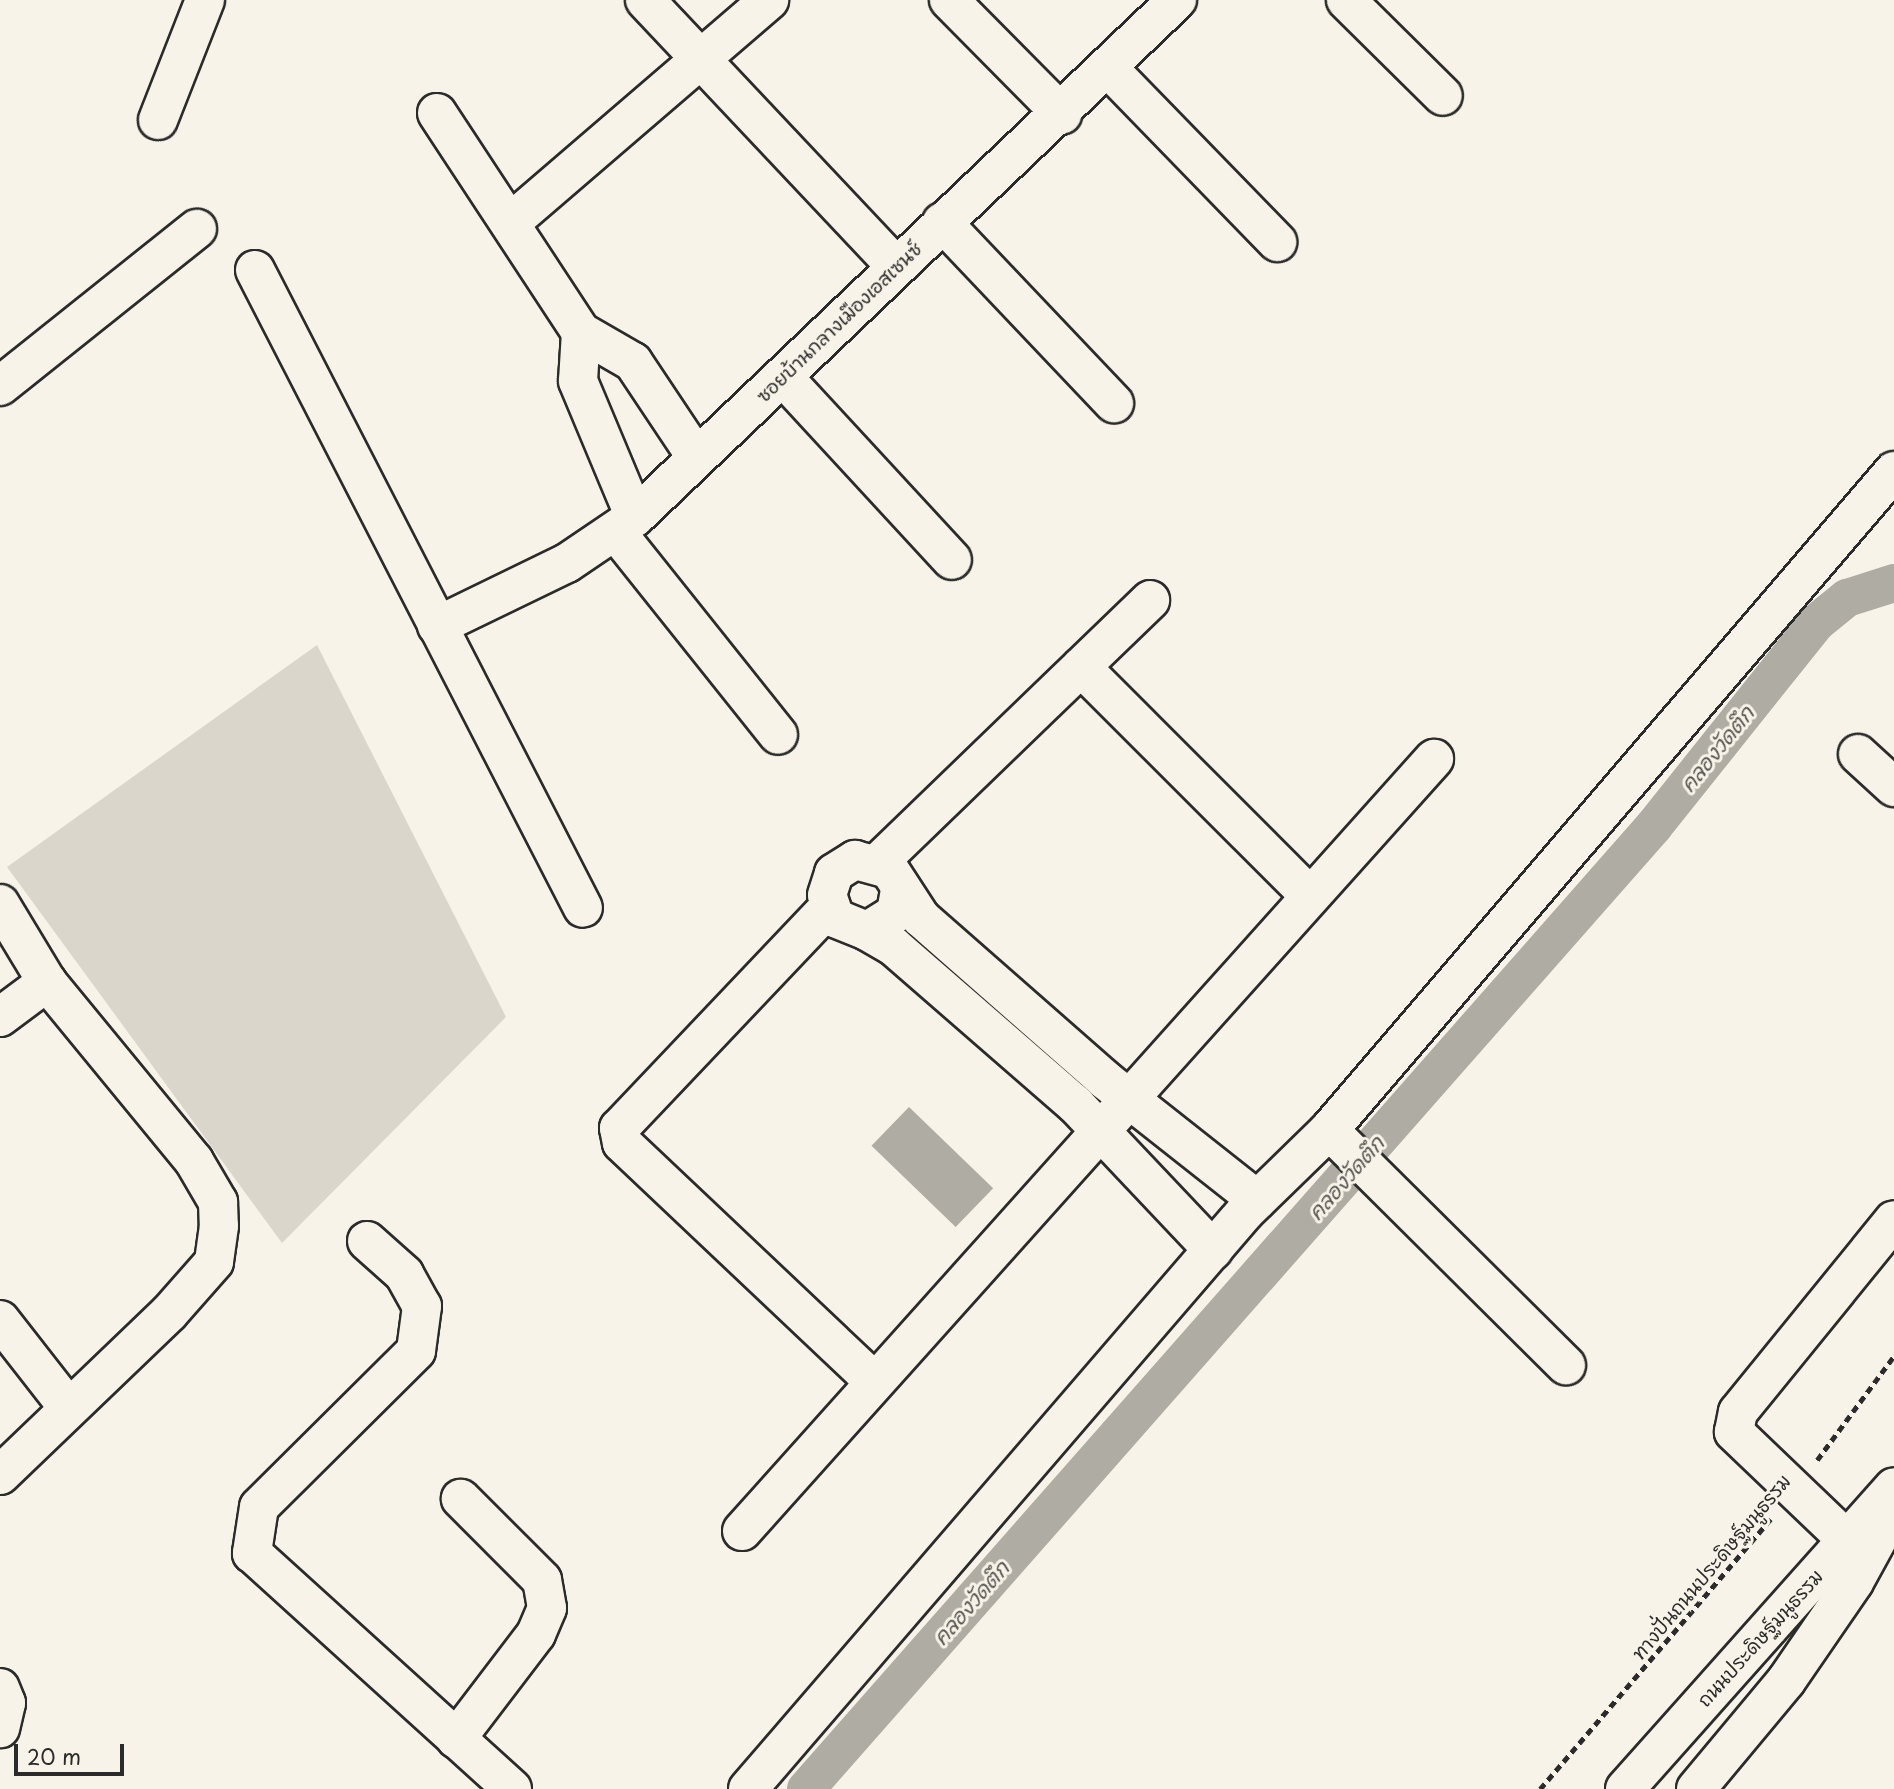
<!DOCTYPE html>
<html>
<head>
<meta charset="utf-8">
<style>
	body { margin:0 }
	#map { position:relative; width:1894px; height:1789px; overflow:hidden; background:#f7f3e8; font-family:"Playpen Sans","Playpen Sans Thai",sans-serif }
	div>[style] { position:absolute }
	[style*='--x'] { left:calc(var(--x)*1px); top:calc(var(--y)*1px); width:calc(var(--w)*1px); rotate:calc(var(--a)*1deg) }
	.green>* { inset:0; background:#dad6cc }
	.water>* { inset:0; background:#afaca4; transform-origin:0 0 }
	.canal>* { height:38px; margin:-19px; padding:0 19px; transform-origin:19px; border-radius:19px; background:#afaca4 }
	.path>* { height:4.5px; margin-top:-2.25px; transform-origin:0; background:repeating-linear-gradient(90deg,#2b2b2b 0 7px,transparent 0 12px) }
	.roads { filter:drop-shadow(2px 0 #2b2b2b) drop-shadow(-2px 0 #2b2b2b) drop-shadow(0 2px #2b2b2b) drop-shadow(0 -2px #2b2b2b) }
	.minor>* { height:38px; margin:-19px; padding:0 19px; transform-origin:19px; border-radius:19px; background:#f7f3e8 }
	.major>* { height:38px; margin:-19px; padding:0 19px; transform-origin:19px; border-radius:19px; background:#f7f3e8 }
	.highway>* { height:38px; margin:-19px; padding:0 19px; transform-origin:19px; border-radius:19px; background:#f7f3e8 }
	span { translate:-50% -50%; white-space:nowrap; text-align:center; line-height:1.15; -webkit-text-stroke:6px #f7f3e8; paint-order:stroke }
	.street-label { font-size:19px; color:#2b2b2b }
	.water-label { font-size:21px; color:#53524f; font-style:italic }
	.scale { position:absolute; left:14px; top:1744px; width:110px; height:32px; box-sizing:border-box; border:4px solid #2b2b2b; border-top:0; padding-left:9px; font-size:21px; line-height:24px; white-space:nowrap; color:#2b2b2b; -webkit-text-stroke:5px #f7f3e8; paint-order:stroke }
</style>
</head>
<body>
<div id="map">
	<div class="green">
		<i style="clip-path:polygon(317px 645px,506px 1017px,282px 1243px,7px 867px)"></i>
	</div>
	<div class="water">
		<i style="left:909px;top:1107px;width:117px;height:54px;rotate:44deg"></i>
	</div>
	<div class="canal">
		<i style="--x:806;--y:1789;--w:1283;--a:-48.63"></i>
		<i style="--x:1654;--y:826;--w:260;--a:-51.4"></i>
		<i style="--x:1816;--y:623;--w:40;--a:-39"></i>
		<i style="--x:1847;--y:598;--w:49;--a:-17.7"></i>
	</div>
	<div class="path">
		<i style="--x:1817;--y:1460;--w:129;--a:-53.5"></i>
		<i style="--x:1540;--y:1789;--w:355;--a:-49.5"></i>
	</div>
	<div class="roads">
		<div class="minor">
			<i style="--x:645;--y:0;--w:363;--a:46.7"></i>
			<i style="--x:949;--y:0;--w:161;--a:45.3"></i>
			<i style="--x:1346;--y:0;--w:136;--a:44.7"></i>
			<i style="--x:1110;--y:70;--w:240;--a:45.8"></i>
			<i style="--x:437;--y:113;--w:262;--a:56.7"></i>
			<i style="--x:581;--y:332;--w:60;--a:30"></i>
			<i style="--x:633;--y:362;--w:112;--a:56.3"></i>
			<i style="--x:158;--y:120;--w:129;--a:-68.6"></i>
			<i style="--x:942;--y:222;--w:250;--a:46.5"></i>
			<i style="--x:510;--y:223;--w:342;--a:-40.7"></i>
			<i style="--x:255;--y:270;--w:717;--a:62.79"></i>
			<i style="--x:581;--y:332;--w:49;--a:93.5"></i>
			<i style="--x:578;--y:381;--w:147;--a:67.3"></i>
			<i style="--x:785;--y:379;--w:246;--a:47.3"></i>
			<i style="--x:0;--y:386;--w:252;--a:-38.6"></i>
			<i style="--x:617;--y:533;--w:258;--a:51.4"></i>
			<i style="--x:437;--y:626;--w:144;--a:-25.9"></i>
			<i style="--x:567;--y:563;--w:82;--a:-34.1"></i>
			<i style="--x:635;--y:517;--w:749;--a:-43.65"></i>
			<i style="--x:1081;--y:667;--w:322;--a:45"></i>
			<i style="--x:1858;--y:754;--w:49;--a:42.5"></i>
			<i style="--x:879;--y:862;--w:377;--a:-44"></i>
			<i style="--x:900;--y:890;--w:23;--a:100"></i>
			<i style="--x:896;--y:913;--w:34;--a:148"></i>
			<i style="--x:867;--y:931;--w:35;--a:-158"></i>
			<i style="--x:835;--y:918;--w:24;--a:-109"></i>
			<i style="--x:827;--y:895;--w:23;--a:-72"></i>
			<i style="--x:834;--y:873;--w:25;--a:-32"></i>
			<i style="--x:855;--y:860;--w:35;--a:15"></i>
			<i style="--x:889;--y:869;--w:59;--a:56.9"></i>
			<i style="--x:921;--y:918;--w:244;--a:41.3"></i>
			<i style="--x:1104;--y:1079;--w:195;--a:38.3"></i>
			<i style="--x:0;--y:904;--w:91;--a:58.9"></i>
			<i style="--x:47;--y:982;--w:232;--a:50.6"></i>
			<i style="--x:194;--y:1161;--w:48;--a:59.7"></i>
			<i style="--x:218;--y:1202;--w:24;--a:88"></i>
			<i style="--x:219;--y:1226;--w:36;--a:98"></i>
			<i style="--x:214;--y:1262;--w:68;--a:131.4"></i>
			<i style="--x:169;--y:1313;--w:234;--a:136.2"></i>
			<i style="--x:829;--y:907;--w:305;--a:133.5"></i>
			<i style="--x:619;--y:1128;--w:15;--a:79"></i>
			<i style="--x:622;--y:1143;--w:347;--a:43.4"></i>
			<i style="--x:867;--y:931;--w:30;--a:30"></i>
			<i style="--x:893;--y:946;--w:241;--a:41"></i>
			<i style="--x:1075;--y:1104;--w:201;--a:46.6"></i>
			<i style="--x:0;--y:1017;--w:59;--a:-36.7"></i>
			<i style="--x:1329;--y:1130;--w:334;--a:44.8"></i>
			<i style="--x:367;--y:1241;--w:50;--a:41.7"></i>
			<i style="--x:404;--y:1274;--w:37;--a:61"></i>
			<i style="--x:422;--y:1306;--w:45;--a:97.6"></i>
			<i style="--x:416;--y:1351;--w:221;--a:135.2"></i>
			<i style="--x:259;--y:1507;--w:47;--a:98.7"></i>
			<i style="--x:252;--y:1553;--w:351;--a:42.2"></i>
			<i style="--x:0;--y:1320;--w:110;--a:52"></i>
			<i style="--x:742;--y:1531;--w:1037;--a:-48.13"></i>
			<i style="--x:1848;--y:1541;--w:158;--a:-136.3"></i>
			<i style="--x:1734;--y:1432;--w:20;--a:-79"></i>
			<i style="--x:1738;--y:1412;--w:247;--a:-50.9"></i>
			<i style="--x:0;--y:1688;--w:16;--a:68"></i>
			<i style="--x:6;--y:1703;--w:26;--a:103"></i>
			<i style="--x:456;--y:1739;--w:132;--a:-52.7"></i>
			<i style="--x:536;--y:1634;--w:28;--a:-67"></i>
			<i style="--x:547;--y:1608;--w:28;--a:-100"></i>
			<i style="--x:542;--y:1580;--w:115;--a:-135"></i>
			<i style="--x:748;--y:1789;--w:762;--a:-49.26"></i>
			<i style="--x:1245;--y:1212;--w:117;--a:-44.3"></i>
			<i style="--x:1329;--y:1130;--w:868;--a:-49.39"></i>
		</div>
		<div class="major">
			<i style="--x:1625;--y:1789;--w:404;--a:-48.3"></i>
		</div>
		<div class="highway">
			<i style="--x:1696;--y:1789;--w:141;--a:-50.2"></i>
			<i style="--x:1786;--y:1681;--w:120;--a:-55.5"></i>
			<i style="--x:1854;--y:1582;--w:83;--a:-61.3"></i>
		</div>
	</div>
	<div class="street-label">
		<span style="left:839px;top:322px;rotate:-44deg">ซอยบ้านกลางเมืองเอสเซนซ์</span>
		<span style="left:1711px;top:1567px;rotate:-50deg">ทางปั่นถนนประดิษฐ์มนูธรรม</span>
		<span style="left:1760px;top:1638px;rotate:-48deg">ถนนประดิษฐ์มนูธรรม</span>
	</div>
	<div class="water-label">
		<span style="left:1716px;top:748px;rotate:-51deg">คลองวัดตึก</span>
		<span style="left:1345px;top:1177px;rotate:-49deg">คลองวัดตึก</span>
		<span style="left:970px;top:1602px;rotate:-49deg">คลองวัดตึก</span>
	</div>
	<div class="scale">20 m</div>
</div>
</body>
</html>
